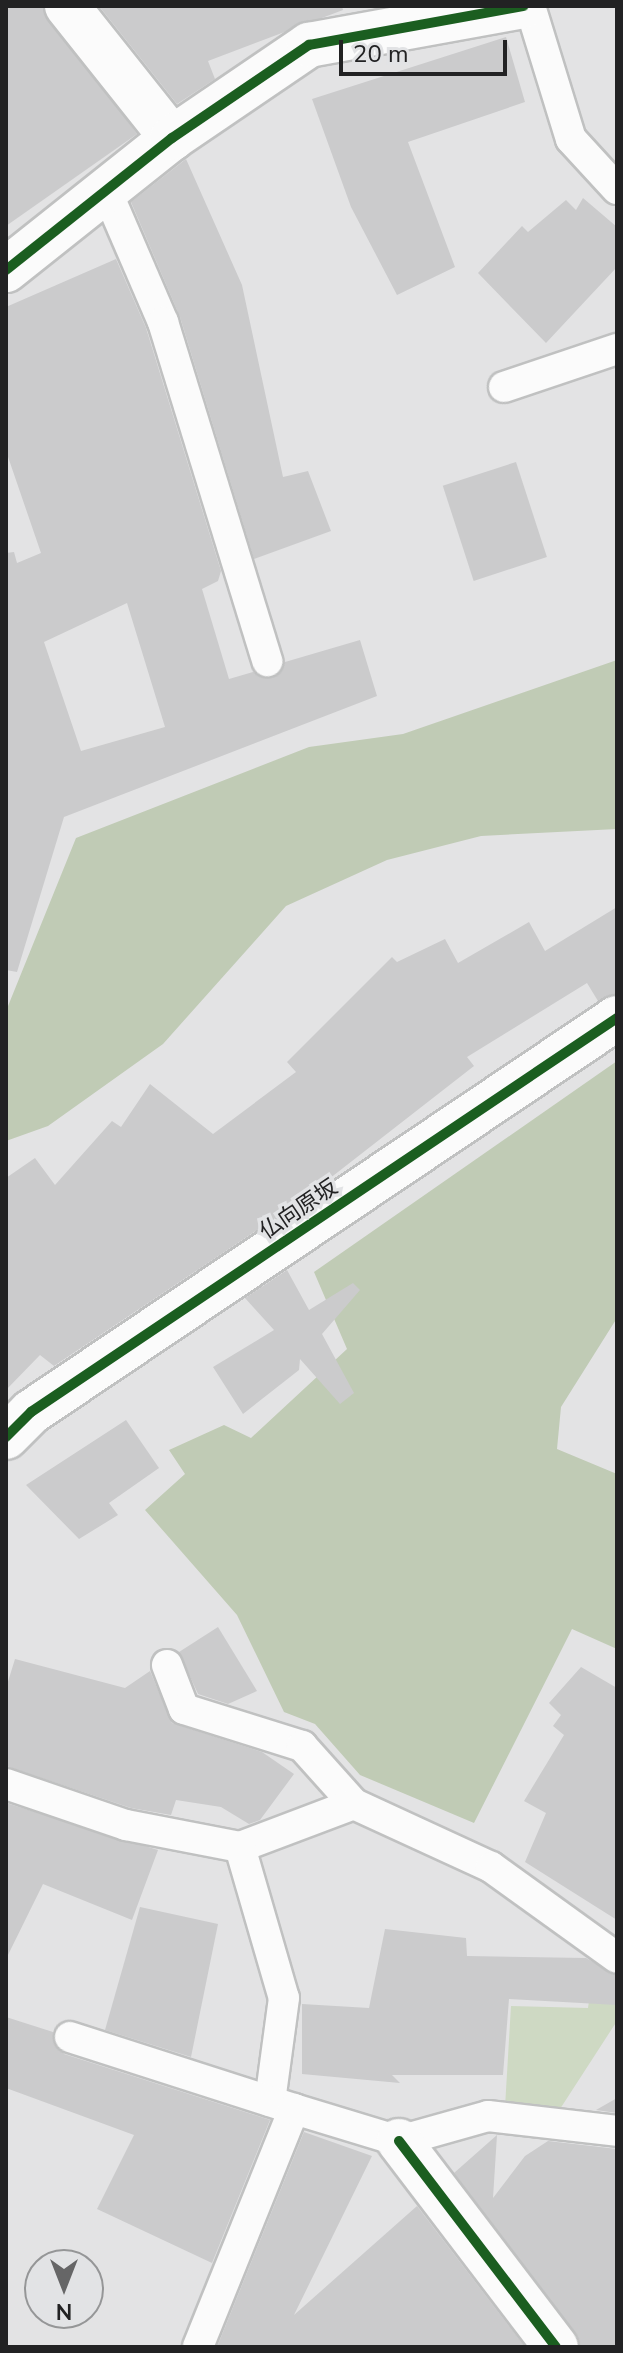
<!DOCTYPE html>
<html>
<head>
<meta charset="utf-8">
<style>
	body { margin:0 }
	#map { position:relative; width:623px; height:2353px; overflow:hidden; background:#e3e3e4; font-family:"Nunito Sans","Noto Sans JP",sans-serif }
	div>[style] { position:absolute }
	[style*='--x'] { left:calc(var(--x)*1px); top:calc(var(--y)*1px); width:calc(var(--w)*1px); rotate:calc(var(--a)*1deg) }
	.green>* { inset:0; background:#ced9c3 }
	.forest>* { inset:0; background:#c0cbb5 }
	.building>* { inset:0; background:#cbcbcc; transform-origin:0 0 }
	.roads { filter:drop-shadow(2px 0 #c0c1c1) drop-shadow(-2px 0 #c0c1c1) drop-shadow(0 2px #c0c1c1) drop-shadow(0 -2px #c0c1c1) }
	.service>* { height:30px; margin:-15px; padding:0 15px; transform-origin:15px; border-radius:15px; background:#fbfbfb }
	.minor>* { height:44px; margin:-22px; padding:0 22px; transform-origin:22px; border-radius:22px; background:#fbfbfb }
	.cycleway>* { height:10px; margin:-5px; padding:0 5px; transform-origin:5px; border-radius:5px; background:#1b5e20 }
	span { translate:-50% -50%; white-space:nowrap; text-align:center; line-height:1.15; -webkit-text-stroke:7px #e2e3e5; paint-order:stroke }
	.street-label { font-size:22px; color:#222223 }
	.frame { position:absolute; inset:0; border:8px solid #222223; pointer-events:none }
	.north { position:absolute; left:24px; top:2249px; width:80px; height:80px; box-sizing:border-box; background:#e2e3e5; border:2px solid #959697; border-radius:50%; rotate:180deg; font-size:22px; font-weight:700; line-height:32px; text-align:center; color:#222223 }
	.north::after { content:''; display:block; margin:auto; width:28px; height:36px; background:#666667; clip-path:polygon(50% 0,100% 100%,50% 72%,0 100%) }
	.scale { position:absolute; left:339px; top:40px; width:168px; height:36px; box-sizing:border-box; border:4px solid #222223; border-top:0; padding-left:10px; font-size:24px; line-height:28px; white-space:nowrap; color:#222223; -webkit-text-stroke:6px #e2e3e5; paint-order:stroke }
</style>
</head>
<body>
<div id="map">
	<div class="green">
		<i style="clip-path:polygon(595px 1958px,617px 1976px,617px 2021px,560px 2109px,505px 2107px,511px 2006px,588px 2008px)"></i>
	</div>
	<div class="forest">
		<i style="clip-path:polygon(617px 660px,617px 829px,481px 836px,387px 860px,286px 906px,163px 1044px,48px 1126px,6px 1141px,6px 1011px,76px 838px,309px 747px,403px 734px)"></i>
		<i style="clip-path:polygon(617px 1061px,617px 1318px,561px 1407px,557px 1449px,617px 1474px,617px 1649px,572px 1629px,474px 1823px,360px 1775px,315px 1724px,284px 1712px,237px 1615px,145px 1510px,185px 1474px,169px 1450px,224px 1425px,251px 1438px,347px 1349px,314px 1272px)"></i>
	</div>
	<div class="building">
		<i style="clip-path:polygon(6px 6px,43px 6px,137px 134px,6px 226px)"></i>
		<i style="clip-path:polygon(99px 6px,342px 6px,343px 10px,208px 61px,215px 79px,177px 104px)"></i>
		<i style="clip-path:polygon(506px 37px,525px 102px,408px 142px,455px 267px,397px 295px,351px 207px,312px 99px)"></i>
		<i style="clip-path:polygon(186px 159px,242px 285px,283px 477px,308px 471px,331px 531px,254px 559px,180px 317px,131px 202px)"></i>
		<i style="clip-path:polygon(583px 198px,617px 227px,617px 267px,546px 343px,478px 273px,522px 226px,528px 232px,566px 200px,576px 210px)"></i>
		<i style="clip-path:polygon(evenodd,116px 259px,146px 328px,221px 571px,218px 581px,202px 589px,229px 679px,253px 672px,272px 678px,285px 662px,360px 640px,377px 696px,64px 817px,17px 972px,6px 970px,6px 553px,14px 552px,17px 563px,41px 553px,6px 451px,6px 307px,116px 259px,127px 603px,165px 727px,81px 751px,44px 642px,127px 603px)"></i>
		<i style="left:516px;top:462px;width:100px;height:77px;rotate:72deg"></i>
		<i style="clip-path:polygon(617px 907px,617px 993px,598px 1001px,587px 983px,467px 1057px,474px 1066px,302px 1200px,54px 1366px,40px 1355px,6px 1390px,6px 1178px,35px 1158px,55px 1185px,112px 1121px,121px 1127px,150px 1084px,213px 1134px,296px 1072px,287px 1062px,392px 957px,397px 962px,445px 939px,458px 963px,529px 922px,545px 951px)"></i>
		<i style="clip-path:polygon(287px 1270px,309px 1310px,353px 1283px,360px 1290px,322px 1334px,354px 1393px,340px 1404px,300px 1359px,299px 1370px,243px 1414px,213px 1367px,274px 1330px,245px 1298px)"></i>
		<i style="clip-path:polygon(126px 1420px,159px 1468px,109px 1503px,118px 1515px,79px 1539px,26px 1485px)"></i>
		<i style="clip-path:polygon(218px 1627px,257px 1691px,228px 1704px,198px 1694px,179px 1652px)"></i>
		<i style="clip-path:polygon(15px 1659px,125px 1688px,150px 1671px,172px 1723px,262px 1752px,294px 1774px,260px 1820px,249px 1824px,221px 1807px,176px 1800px,171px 1815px,131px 1808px,6px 1766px,6px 1688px)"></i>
		<i style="clip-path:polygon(581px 1667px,617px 1688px,617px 1920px,525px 1862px,546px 1813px,524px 1801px,564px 1735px,553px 1726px,561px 1715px,549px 1703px)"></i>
		<i style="clip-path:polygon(6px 1803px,158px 1850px,132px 1920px,43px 1884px,6px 1959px)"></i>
		<i style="clip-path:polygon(140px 1907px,218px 1924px,191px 2057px,105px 2030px)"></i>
		<i style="clip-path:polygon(385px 1929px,466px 1938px,467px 1956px,586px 1958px,617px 1976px,617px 2005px,509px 1999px,503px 2075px,392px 2075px,400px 2083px,302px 2074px,302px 2004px,369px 2008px)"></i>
		<i style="clip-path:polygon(6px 2017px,53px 2032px,64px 2054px,270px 2120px,212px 2263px,97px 2209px,134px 2135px,6px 2088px)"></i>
		<i style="clip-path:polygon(617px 2098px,617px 2113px,596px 2110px)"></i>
		<i style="clip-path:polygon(304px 2132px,372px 2156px,294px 2315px,417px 2206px,525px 2347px,217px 2347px)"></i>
		<i style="clip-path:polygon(497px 2135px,493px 2198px,525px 2156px,548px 2141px,617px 2149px,617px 2347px,580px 2347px,454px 2173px)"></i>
	</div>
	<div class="roads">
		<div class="service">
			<i style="--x:530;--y:6;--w:139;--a:72.9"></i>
			<i style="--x:571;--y:139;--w:68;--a:47.4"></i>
			<i style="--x:107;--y:192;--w:142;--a:66.7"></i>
			<i style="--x:163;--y:322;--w:355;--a:72.9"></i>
			<i style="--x:504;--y:387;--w:119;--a:-18.6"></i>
			<i style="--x:167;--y:1665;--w:47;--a:68.9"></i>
			<i style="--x:184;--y:1709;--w:124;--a:17.4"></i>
			<i style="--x:302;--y:1746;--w:78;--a:48.1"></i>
			<i style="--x:6;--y:1784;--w:127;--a:18.9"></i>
			<i style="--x:126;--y:1825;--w:116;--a:10.9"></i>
			<i style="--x:240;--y:1847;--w:122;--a:-20.7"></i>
			<i style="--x:354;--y:1804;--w:151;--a:24.7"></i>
			<i style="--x:491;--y:1867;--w:155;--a:35.8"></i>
			<i style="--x:240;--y:1847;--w:157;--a:73.8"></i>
			<i style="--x:284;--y:1998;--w:104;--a:97.7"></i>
			<i style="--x:70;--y:2037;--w:235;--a:17.8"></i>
			<i style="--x:294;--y:2109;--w:257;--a:112"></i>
			<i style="--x:294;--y:2109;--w:110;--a:16.9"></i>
			<i style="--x:399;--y:2141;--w:92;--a:-15.7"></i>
			<i style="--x:488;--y:2116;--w:130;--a:6.6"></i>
		</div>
		<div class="minor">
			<i style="--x:67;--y:6;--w:169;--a:51.5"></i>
			<i style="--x:6;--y:270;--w:212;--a:-38.5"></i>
			<i style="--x:172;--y:138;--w:166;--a:-34.2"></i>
			<i style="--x:309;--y:45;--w:218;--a:-10.3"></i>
			<i style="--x:6;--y:1437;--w:35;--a:-45"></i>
			<i style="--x:31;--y:1412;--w:706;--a:-33.92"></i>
			<i style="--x:399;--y:2141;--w:259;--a:52.7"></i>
		</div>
	</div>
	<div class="cycleway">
		<i style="--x:6;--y:270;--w:212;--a:-38.5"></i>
		<i style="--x:172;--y:138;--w:166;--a:-34.2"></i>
		<i style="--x:309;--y:45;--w:218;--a:-10.3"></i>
		<i style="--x:6;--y:1437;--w:35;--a:-45"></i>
		<i style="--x:31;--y:1412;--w:706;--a:-33.92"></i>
		<i style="--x:399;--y:2141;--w:259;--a:52.7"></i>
	</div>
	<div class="street-label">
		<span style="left:299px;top:1210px;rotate:-34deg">仏向原坂</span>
	</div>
	<div class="frame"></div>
	<div class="north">N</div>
	<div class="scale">20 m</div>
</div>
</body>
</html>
